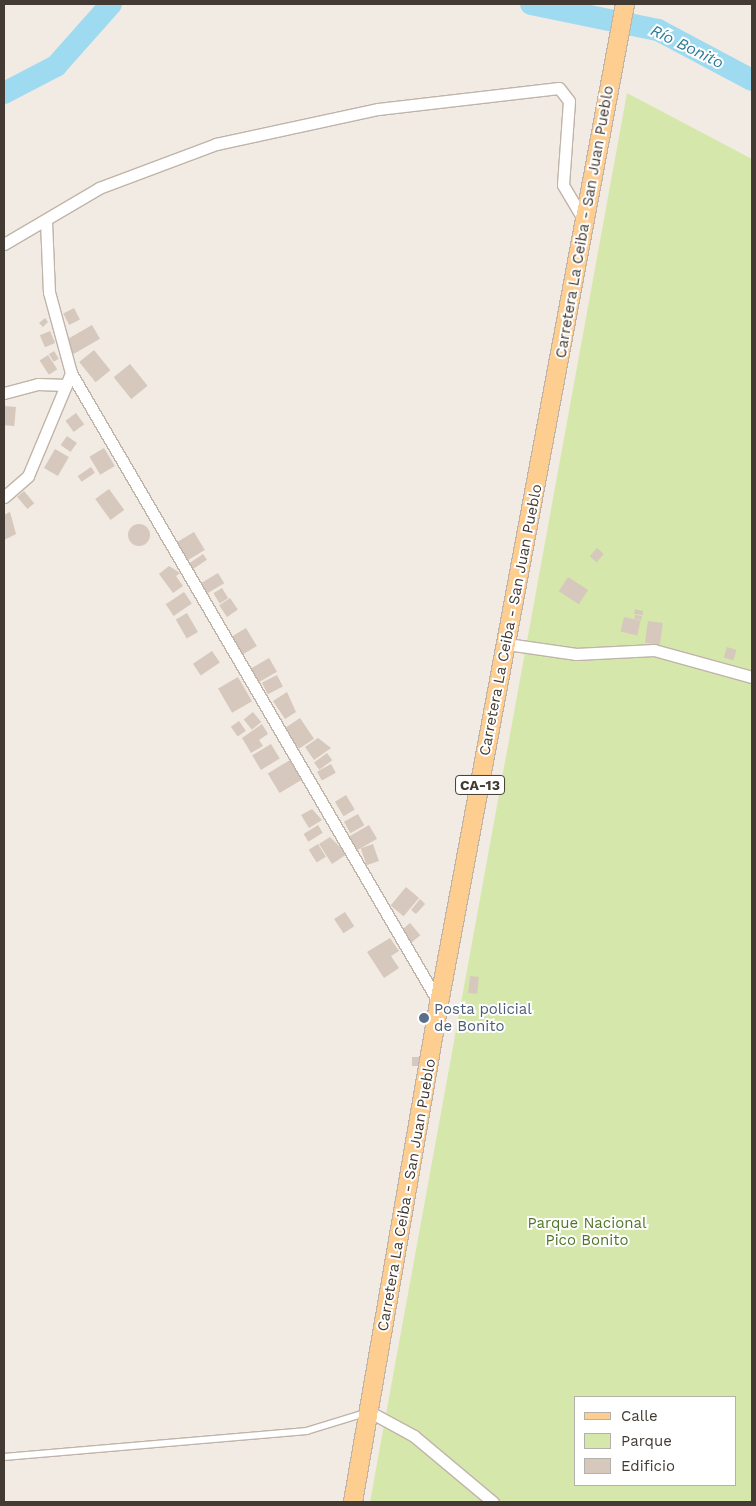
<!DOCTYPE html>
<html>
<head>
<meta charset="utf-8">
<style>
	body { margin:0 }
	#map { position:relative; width:756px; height:1506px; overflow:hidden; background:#f2ebe3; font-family:"Work Sans",sans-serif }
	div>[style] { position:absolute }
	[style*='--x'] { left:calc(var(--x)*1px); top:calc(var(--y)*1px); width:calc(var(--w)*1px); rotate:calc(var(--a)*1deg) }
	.green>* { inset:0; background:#d5e7ab }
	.river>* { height:22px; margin:-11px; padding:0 11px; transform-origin:11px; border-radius:11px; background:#9edbf0 }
	.building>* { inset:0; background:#d6c8bc; transform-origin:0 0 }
	.round { border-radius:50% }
	.roads { filter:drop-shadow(1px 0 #c0b4a9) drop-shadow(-1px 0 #c0b4a9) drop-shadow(0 1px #c0b4a9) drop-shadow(0 -1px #c0b4a9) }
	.lane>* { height:5.5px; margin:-2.75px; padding:0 2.75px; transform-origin:2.75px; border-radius:2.75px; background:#fff }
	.street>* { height:11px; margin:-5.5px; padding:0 5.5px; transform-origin:5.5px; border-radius:5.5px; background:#fff }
	.primary>* { height:18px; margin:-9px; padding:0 9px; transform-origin:9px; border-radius:9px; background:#fecd90 }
	.dots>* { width:14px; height:14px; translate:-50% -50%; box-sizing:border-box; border:2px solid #fff; border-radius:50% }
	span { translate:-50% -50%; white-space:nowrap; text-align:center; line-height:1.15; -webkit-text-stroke:4px #fff; paint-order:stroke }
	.shield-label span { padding:1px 4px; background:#fff; border:1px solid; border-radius:4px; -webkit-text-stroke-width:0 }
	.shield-label { font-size:14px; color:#433b33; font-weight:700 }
	.street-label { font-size:15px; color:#433b33 }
	.service-label { font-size:15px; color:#4e5e75 }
	.left { translate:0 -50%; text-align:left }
	.park-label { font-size:15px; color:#517527 }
	.water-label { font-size:16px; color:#297a97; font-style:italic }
	.frame { position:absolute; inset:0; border:5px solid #433b33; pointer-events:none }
	.legend { position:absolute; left:574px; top:1396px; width:162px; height:90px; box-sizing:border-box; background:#fff; border:1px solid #b4b1ad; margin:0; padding:6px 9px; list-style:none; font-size:15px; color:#433b33 }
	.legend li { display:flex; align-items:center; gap:10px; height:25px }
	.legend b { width:25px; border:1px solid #b4b1ad }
</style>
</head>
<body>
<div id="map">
	<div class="green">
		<i style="clip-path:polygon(evenodd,627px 93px,752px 159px,752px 1502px,370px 1502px,627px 93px,575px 1397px,735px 1397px,735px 1485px,575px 1485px,575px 1397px)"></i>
	</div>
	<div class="river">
		<i style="--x:531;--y:4;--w:130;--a:11.6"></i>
		<i style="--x:658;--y:30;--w:106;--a:28"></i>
		<i style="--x:4;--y:93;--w:59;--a:-27.4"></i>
		<i style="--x:56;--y:66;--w:83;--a:-48.4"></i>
	</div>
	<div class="building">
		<i style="left:74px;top:308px;width:13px;height:12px;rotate:63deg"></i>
		<i style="clip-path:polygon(45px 318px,48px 322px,43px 327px,39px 323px)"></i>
		<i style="left:92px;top:325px;width:16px;height:32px;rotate:60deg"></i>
		<i style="left:50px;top:331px;width:13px;height:11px;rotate:67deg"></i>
		<i style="left:94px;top:350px;width:26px;height:19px;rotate:51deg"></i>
		<i style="left:54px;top:351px;width:9px;height:6px;rotate:58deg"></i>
		<i style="left:48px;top:355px;width:17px;height:10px;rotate:57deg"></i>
		<i style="left:130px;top:364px;width:28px;height:21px;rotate:51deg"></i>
		<i style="left:4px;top:406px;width:12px;height:19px;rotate:5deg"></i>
		<i style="left:76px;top:413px;width:14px;height:13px;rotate:54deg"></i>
		<i style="left:67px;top:436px;width:12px;height:11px;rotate:35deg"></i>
		<i style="left:104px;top:448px;width:21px;height:17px;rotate:59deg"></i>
		<i style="left:55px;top:449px;width:16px;height:22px;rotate:30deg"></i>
		<i style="left:91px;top:467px;width:7px;height:16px;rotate:56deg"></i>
		<i style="left:109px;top:489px;width:26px;height:17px;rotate:54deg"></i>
		<i style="left:24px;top:491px;width:16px;height:9px;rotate:50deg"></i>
		<i style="clip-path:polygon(10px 512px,16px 534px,4px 540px,4px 515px)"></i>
		<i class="round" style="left:128px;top:524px;width:22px;height:22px"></i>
		<i style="left:194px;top:532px;width:21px;height:21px;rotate:59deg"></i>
		<i style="left:597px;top:548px;width:9px;height:11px;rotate:41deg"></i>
		<i style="left:203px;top:554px;width:7px;height:17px;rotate:56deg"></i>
		<i style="clip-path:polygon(169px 566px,180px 573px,176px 576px,183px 586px,173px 593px,159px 574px)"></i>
		<i style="left:218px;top:573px;width:12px;height:20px;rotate:59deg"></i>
		<i style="left:568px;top:577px;width:24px;height:17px;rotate:33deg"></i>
		<i style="left:222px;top:588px;width:12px;height:10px;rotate:59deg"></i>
		<i style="left:184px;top:592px;width:14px;height:22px;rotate:56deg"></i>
		<i style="left:230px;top:598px;width:14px;height:13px;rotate:56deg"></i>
		<i style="clip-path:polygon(635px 609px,643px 611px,643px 615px,634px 614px)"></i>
		<i style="left:187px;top:613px;width:22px;height:13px;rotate:60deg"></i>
		<i style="left:635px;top:615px;width:7px;height:4px;rotate:8deg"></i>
		<i style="left:624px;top:617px;width:17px;height:15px;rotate:13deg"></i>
		<i style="left:648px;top:621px;width:15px;height:22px;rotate:8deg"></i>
		<i style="left:246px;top:628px;width:21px;height:18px;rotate:59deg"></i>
		<i style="left:727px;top:647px;width:10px;height:11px;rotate:17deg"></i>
		<i style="left:212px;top:651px;width:14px;height:23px;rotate:56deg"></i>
		<i style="left:269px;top:658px;width:16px;height:21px;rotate:60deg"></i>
		<i style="left:277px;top:675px;width:13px;height:17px;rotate:63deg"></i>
		<i style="left:238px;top:677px;width:28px;height:23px;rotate:60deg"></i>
		<i style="clip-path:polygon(287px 692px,296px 712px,285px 719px,273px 701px)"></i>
		<i style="left:253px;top:712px;width:13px;height:12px;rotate:51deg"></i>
		<i style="left:300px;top:718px;width:25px;height:18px;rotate:56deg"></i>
		<i style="left:239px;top:721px;width:12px;height:10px;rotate:55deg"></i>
		<i style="clip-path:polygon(262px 724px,268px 734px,259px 740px,263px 746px,251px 753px,242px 738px)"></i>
		<i style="clip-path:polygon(318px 738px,331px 748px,314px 760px,305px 747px)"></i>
		<i style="left:271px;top:744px;width:17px;height:22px;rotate:59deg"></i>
		<i style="left:327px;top:753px;width:9px;height:16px;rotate:54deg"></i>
		<i style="left:290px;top:760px;width:23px;height:26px;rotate:59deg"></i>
		<i style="left:331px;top:764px;width:10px;height:16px;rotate:61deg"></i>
		<i style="left:346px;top:795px;width:17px;height:13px;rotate:59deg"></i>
		<i style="clip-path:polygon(312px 809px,322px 820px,309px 828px,301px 815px)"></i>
		<i style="left:358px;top:814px;width:13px;height:16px;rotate:61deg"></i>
		<i style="left:318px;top:825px;width:9px;height:17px;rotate:58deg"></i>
		<i style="left:369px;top:825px;width:16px;height:23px;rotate:60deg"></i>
		<i style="clip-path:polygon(330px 837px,347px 854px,332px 864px,319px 844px)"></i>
		<i style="left:318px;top:844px;width:15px;height:11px;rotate:58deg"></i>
		<i style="left:373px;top:844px;width:18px;height:13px;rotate:71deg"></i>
		<i style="left:406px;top:887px;width:17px;height:24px;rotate:40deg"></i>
		<i style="clip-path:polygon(420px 899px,425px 904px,416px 914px,411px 910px)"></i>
		<i style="left:345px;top:912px;width:17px;height:13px;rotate:57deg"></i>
		<i style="left:410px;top:923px;width:16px;height:12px;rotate:50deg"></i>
		<i style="clip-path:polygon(390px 938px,399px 951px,391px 956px,399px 968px,384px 978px,367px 952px)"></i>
		<i style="left:470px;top:976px;width:9px;height:17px;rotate:6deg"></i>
		<i style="left:412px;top:1057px;width:8px;height:9px"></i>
	</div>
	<div class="roads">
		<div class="lane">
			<i style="--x:4;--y:1457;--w:304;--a:-4.9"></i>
			<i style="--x:307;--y:1431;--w:61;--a:-17.2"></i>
		</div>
		<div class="street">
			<i style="--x:46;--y:221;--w:71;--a:87.6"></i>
			<i style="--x:49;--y:292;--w:84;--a:74.8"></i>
			<i style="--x:71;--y:373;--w:730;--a:59.71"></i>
			<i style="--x:4;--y:244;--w:110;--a:-30.5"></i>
			<i style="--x:99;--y:188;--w:125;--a:-20.6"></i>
			<i style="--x:216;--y:144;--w:166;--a:-12.2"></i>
			<i style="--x:378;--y:109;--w:182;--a:-6.6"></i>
			<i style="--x:559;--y:88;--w:16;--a:52"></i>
			<i style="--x:569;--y:101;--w:84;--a:94.1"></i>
			<i style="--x:563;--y:185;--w:43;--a:59.3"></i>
			<i style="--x:4;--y:393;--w:35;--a:-15"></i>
			<i style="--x:38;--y:384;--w:28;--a:2"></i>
			<i style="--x:4;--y:497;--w:32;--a:-41"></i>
			<i style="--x:28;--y:476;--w:112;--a:-67.3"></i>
			<i style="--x:507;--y:644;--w:70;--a:8.2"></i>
			<i style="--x:576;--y:654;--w:78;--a:-2.9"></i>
			<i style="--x:654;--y:650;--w:102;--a:15.4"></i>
			<i style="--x:370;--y:1412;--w:50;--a:28.6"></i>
			<i style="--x:414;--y:1436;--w:103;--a:39.9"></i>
		</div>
		<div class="primary">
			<i style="--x:353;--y:1502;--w:506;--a:-80.22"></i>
			<i style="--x:439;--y:1003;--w:1016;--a:-79.45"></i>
		</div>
	</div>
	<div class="dots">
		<i style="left:424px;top:1018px;background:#5c6f8a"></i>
	</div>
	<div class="shield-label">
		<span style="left:480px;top:785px">CA-13</span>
	</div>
	<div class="street-label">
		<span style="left:585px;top:222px;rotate:-80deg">Carretera La Ceiba - San Juan Pueblo</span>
		<span style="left:511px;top:620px;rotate:-79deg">Carretera La Ceiba - San Juan Pueblo</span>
		<span style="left:407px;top:1195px;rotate:-80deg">Carretera La Ceiba - San Juan Pueblo</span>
	</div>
	<div class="service-label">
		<span class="left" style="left:434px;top:1018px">Posta policial<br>de Bonito</span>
	</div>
	<div class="park-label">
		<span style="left:587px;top:1232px">Parque Nacional<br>Pico Bonito</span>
	</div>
	<div class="water-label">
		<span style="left:687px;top:47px;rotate:26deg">Río Bonito</span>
	</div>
	<div class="frame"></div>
	<ul class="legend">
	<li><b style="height:6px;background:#fecd90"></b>Calle</li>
	<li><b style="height:14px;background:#d5e7ab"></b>Parque</li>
	<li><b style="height:14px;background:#d6c8bc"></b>Edificio</li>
	</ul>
</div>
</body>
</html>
